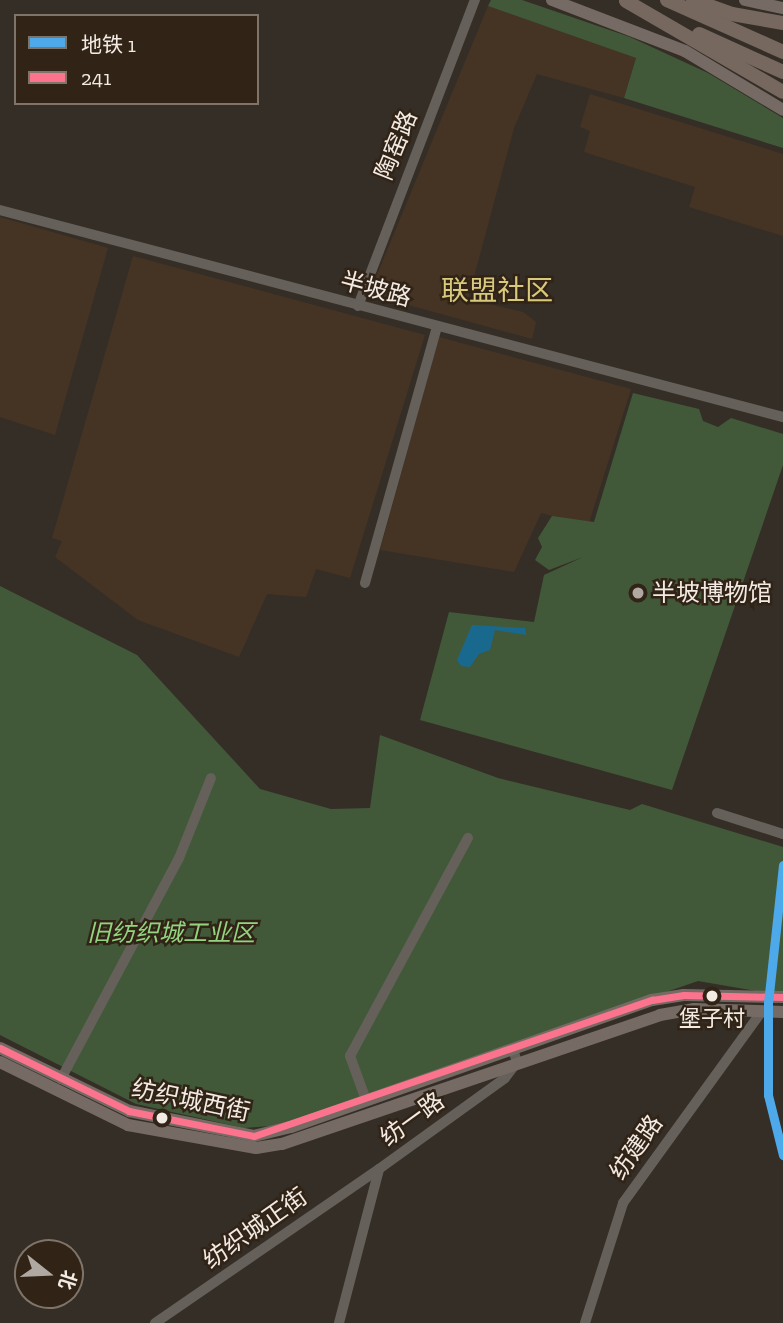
<!DOCTYPE html>
<html>
<head>
<meta charset="utf-8">
<style>
	body { margin:0 }
	#map { position:relative; width:783px; height:1323px; overflow:hidden; background:#352e27; font-family:"Zilla Slab","Noto Sans SC",serif }
	div>[style] { position:absolute }
	[style*='--x'] { left:calc(var(--x)*1px); top:calc(var(--y)*1px); width:calc(var(--w)*1px); rotate:calc(var(--a)*1deg) }
	.built>* { inset:0; background:#453424 }
	.green>* { inset:0; background:#415938 }
	.water>* { inset:0; background:#19698f }
	.minor>* { height:10px; margin:-5px; padding:0 5px; transform-origin:5px; border-radius:5px; background:#66605b }
	.major>* { height:12px; margin:-6px; padding:0 6px; transform-origin:6px; border-radius:6px; background:#766b64 }
	.highway>* { height:14px; margin:-7px; padding:0 7px; transform-origin:7px; border-radius:7px; background:#76685f }
	.bus-1>* { height:7px; margin:-3.5px; padding:0 3.5px; transform-origin:3.5px; border-radius:3.5px; background:#fc738d }
	.metro-1>* { height:9px; margin:-4.5px; padding:0 4.5px; transform-origin:4.5px; border-radius:4.5px; background:#4da9e9 }
	.dots>* { width:19px; height:19px; translate:-50% -50%; box-sizing:border-box; border:4px solid #312417; border-radius:50% }
	span { translate:-50% -50%; white-space:nowrap; text-align:center; line-height:1.15; -webkit-text-stroke:5px #312417; paint-order:stroke }
	.bus-label { font-size:22px; color:#f3ebe3 }
	.street-label { font-size:24px; color:#f3ebe3 }
	.poi-label { font-size:24px; color:#f3ebe3 }
	.left { translate:0 -50%; text-align:left }
	.park-label { font-size:24px; color:#92d480; font-style:italic }
	.quarter-label { font-size:28px; color:#d9c97c }
	.legend { position:absolute; left:14px; top:14px; width:245px; height:91px; box-sizing:border-box; background:#312417; border:2px solid #7f7469; margin:0; padding:9px 12px; list-style:none; font-size:21px; color:#f3ebe3 }
	.legend li { display:flex; align-items:center; gap:14px; height:35px }
	.legend b { width:35px; border:2px solid #7f7469 }
	.north { position:absolute; left:14px; top:1239px; width:70px; height:70px; box-sizing:border-box; background:#312417; border:2px solid #7f7469; border-radius:50%; rotate:108deg; font-size:19px; font-weight:700; line-height:28px; text-align:center; color:#f3ebe3 }
	.north::after { content:''; display:block; margin:auto; width:24px; height:32px; background:#b0a9a1; clip-path:polygon(50% 0,100% 100%,50% 72%,0 100%) }
</style>
</head>
<body>
<div id="map">
	<div class="built">
		<i style="clip-path:polygon(488px 6px,636px 58px,624px 98px,537px 74px,514px 128px,468px 299px,523px 312px,536px 322px,532px 339px,369px 294px)"></i>
		<i style="clip-path:polygon(590px 94px,783px 154px,783px 236px,689px 207px,695px 187px,584px 152px,590px 131px,580px 127px)"></i>
		<i style="clip-path:polygon(0 217px,108px 248px,55px 435px,0 417px)"></i>
		<i style="clip-path:polygon(133px 256px,425px 335px,350px 578px,316px 569px,306px 597px,267px 594px,239px 657px,138px 620px,55px 557px,62px 541px,52px 538px)"></i>
		<i style="clip-path:polygon(439px 337px,631px 389px,588px 526px,541px 513px,514px 572px,380px 550px)"></i>
	</div>
	<div class="green">
		<i style="clip-path:polygon(491px 0,522px 0,630px 37px,708px 73px,783px 118px,783px 148px,624px 98px,636px 58px,488px 6px)"></i>
		<i style="clip-path:polygon(633px 393px,699px 409px,703px 421px,718px 427px,731px 418px,783px 434px,783px 465px,672px 790px,420px 720px,449px 612px,534px 622px,544px 575px,583px 557px,549px 570px,535px 560px,542px 547px,538px 538px,552px 516px,594px 522px)"></i>
		<i style="clip-path:polygon(0 586px,137px 655px,260px 789px,331px 809px,370px 808px,380px 735px,498px 778px,630px 810px,642px 804px,783px 847px,783px 991px,762px 992px,698px 981px,281px 1125px,244px 1128px,136px 1104px,0 1035px)"></i>
	</div>
	<div class="water">
		<i style="clip-path:polygon(472px 625px,525px 628px,526px 635px,495px 630px,490px 650px,479px 654px,470px 667px,461px 666px,457px 660px)"></i>
	</div>
	<div class="minor">
		<i style="--x:0;--y:210;--w:810;--a:14.81"></i>
		<i style="--x:358;--y:306;--w:328;--a:-69.1"></i>
		<i style="--x:365;--y:583;--w:267;--a:-74.3"></i>
		<i style="--x:717;--y:813;--w:69;--a:17.7"></i>
		<i style="--x:61;--y:1079;--w:251;--a:-61.9"></i>
		<i style="--x:179;--y:858;--w:86;--a:-68.2"></i>
		<i style="--x:366;--y:1100;--w:47;--a:-110"></i>
		<i style="--x:350;--y:1056;--w:248;--a:-61.6"></i>
		<i style="--x:155;--y:1323;--w:272;--a:-34.5"></i>
		<i style="--x:339;--y:1323;--w:159;--a:-75.4"></i>
		<i style="--x:379;--y:1169;--w:155;--a:-35.8"></i>
		<i style="--x:505;--y:1078;--w:20;--a:-53"></i>
		<i style="--x:517;--y:1062;--w:13;--a:-108"></i>
		<i style="--x:585;--y:1323;--w:126;--a:-72.4"></i>
		<i style="--x:623;--y:1203;--w:233;--a:-54.1"></i>
	</div>
	<div class="major">
		<i style="--x:552;--y:0;--w:142;--a:21"></i>
		<i style="--x:685;--y:51;--w:114;--a:31"></i>
		<i style="--x:745;--y:0;--w:39;--a:12"></i>
		<i style="--x:0;--y:1048;--w:144;--a:26"></i>
		<i style="--x:129;--y:1111;--w:127;--a:11.3"></i>
		<i style="--x:254;--y:1136;--w:38;--a:-14"></i>
		<i style="--x:291;--y:1127;--w:383;--a:-19.4"></i>
		<i style="--x:652;--y:1000;--w:32;--a:-9"></i>
		<i style="--x:684;--y:995;--w:99;--a:1.2"></i>
		<i style="--x:0;--y:1062;--w:143;--a:26.2"></i>
		<i style="--x:128;--y:1125;--w:130;--a:10.2"></i>
		<i style="--x:256;--y:1148;--w:26;--a:-9"></i>
		<i style="--x:282;--y:1144;--w:399;--a:-18.8"></i>
		<i style="--x:660;--y:1015;--w:35;--a:-10"></i>
		<i style="--x:694;--y:1009;--w:89;--a:1.9"></i>
	</div>
	<div class="highway">
		<i style="--x:667;--y:0;--w:127;--a:24.1"></i>
		<i style="--x:693;--y:0;--w:41;--a:19.7"></i>
		<i style="--x:732;--y:14;--w:52;--a:10"></i>
		<i style="--x:626;--y:1;--w:181;--a:30.1"></i>
		<i style="--x:699;--y:34;--w:92;--a:24.3"></i>
	</div>
	<div class="bus-1">
		<i style="--x:0;--y:1048;--w:144;--a:26"></i>
		<i style="--x:129;--y:1111;--w:127;--a:11.3"></i>
		<i style="--x:254;--y:1136;--w:421;--a:-18.9"></i>
		<i style="--x:652;--y:1000;--w:32;--a:-9"></i>
		<i style="--x:684;--y:995;--w:99;--a:1.2"></i>
	</div>
	<div class="metro-1">
		<i style="--x:783;--y:865;--w:138;--a:96.2"></i>
		<i style="--x:768;--y:1002;--w:93;--a:90"></i>
		<i style="--x:768;--y:1095;--w:62;--a:76"></i>
	</div>
	<div class="dots">
		<i style="left:638px;top:593px;background:#b0a9a1"></i>
		<i style="left:712px;top:996px;background:#f3ebe3"></i>
		<i style="left:162px;top:1118px;background:#f3ebe3"></i>
	</div>
	<div class="bus-label">
		<span style="left:712px;top:1019px">堡子村</span>
	</div>
	<div class="street-label">
		<span style="left:396px;top:145px;rotate:-68deg">陶窑路</span>
		<span style="left:376px;top:289px;rotate:15deg">半坡路</span>
		<span style="left:191px;top:1100px;rotate:12deg">纺织城西街</span>
		<span style="left:412px;top:1119px;rotate:-36deg">纺一路</span>
		<span style="left:636px;top:1147px;rotate:-55deg">纺建路</span>
		<span style="left:255px;top:1228px;rotate:-35deg">纺织城正街</span>
	</div>
	<div class="poi-label">
		<span class="left" style="left:652px;top:593px">半坡博物馆</span>
	</div>
	<div class="park-label">
		<span style="left:171px;top:933px">旧纺织城工业区</span>
	</div>
	<div class="quarter-label">
		<span style="left:497px;top:291px">联盟社区</span>
	</div>
	<ul class="legend">
	<li><b style="height:9px;background:#4da9e9"></b>地铁 1</li>
	<li><b style="height:9px;background:#fc738d"></b>241</li>
	</ul>
	<div class="north">北</div>
</div>
</body>
</html>
